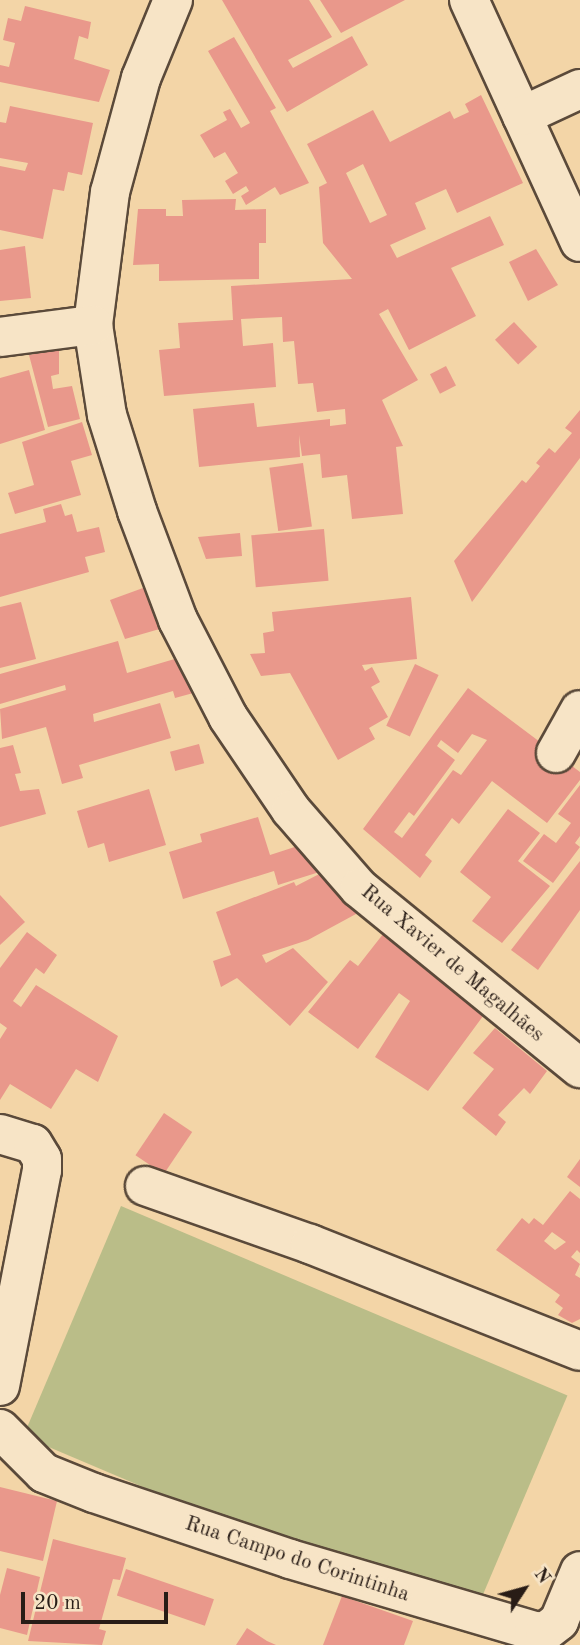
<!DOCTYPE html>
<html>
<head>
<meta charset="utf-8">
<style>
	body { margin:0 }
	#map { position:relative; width:580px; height:1645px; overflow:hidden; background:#f3d5a7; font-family:"Old Standard TT",serif }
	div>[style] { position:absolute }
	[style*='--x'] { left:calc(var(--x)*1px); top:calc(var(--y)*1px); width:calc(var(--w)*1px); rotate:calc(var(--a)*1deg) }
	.green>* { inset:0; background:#babd88; transform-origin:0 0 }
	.building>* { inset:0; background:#e9988b; transform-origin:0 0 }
	.roads { filter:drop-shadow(2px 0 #5b4a3a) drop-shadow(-2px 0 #5b4a3a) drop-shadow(0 2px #5b4a3a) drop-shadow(0 -2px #5b4a3a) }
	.minor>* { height:38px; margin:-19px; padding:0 19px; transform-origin:19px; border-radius:19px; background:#f7e4c6 }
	span { translate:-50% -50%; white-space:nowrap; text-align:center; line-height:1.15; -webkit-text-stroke:7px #f7e4c6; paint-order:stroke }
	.street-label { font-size:21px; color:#281c16 }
	.north { position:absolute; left:489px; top:1554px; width:70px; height:70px; -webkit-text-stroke:5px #f7e4c6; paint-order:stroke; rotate:54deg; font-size:19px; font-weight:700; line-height:28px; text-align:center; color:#281c16 }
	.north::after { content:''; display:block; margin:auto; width:24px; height:32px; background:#281c16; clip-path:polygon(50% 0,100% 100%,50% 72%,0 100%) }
	.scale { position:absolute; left:21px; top:1592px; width:147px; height:32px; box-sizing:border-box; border:4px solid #281c16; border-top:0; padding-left:9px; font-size:21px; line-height:24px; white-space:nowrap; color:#281c16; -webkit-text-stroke:5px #f7e4c6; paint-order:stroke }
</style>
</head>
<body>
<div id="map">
	<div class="green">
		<i style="left:121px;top:1206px;width:485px;height:250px;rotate:23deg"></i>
	</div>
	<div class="building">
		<i style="clip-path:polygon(222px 0,309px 0,332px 37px,288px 60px,293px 68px,352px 36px,368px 65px,287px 112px)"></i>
		<i style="clip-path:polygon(320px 0,405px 0,341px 33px)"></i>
		<i style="clip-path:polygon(25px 6px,91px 22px,88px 39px,79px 36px,74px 59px,110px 70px,99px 102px,0 82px,0 65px,9px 67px,15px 43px,3px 40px,8px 18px,21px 21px)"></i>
		<i style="clip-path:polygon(234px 37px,276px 108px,270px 111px,309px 183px,280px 195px,275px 187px,246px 205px,241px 196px,249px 191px,246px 186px,233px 194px,225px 181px,238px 173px,225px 152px,214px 158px,200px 135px,227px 120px,223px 112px,230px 109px,241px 128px,250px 123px,208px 51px)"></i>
		<i style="clip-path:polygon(evenodd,481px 95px,523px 183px,457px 213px,446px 189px,415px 203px,426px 229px,390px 245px,397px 258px,490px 216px,504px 245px,451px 268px,476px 316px,409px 350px,388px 309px,379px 314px,418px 380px,382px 400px,403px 446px,396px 447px,403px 514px,352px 519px,347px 475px,322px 478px,320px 454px,302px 456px,299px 435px,300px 457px,199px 467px,193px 409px,254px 403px,257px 427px,330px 419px,330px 426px,346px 424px,345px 409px,317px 412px,313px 383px,298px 384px,294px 341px,283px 342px,282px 317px,241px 319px,243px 346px,273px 343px,276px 387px,164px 396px,159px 350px,180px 348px,178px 323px,233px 320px,231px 286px,352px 279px,323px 243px,319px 187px,327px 183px,307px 144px,373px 110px,390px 142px,450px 111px,454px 119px,469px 112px,465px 104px,481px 95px,363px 164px,387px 215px,370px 223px,346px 173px,363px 164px)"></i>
		<i style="clip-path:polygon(10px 106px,93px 123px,82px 175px,68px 172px,64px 191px,53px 189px,43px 239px,0 230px,0 166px,25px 171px,28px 163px,0 158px,0 122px,6px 123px)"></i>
		<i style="clip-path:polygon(236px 199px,235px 210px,266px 209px,266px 243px,259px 243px,259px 279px,159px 281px,159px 264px,133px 265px,138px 209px,166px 209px,166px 216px,183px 216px,182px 200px)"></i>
		<i style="clip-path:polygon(25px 246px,31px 298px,0 301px,0 250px)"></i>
		<i style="clip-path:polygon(536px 249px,558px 285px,528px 301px,509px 262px)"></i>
		<i style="left:514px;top:322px;width:34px;height:26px;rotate:47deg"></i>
		<i style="clip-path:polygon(59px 349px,59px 374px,51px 376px,53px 389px,72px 386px,80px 419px,48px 427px,29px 355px)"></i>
		<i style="left:446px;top:366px;width:22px;height:18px;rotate:63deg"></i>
		<i style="clip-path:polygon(29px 370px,45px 430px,0 444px,0 378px)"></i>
		<i style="clip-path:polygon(580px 410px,580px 458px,472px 602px,454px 561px,522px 480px,526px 483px,540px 466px,536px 463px,549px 448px,555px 453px,572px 433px,565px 428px)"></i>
		<i style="clip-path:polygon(82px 422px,92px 455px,71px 461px,81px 495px,15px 514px,8px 493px,34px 485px,22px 442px)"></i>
		<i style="left:303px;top:463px;width:64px;height:34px;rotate:82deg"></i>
		<i style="clip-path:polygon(61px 504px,65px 516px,72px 514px,77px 532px,99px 527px,105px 552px,85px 557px,89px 572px,0 597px,0 534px,46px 522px,43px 509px)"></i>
		<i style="left:324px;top:529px;width:52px;height:73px;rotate:85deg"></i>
		<i style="clip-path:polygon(240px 533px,242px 556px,206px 559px,198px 537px)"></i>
		<i style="clip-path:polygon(143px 588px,163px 628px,125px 639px,110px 600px)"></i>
		<i style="clip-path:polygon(411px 597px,417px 659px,362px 665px,365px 671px,372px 667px,380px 682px,371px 687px,388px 717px,369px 728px,375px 739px,338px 760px,290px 673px,261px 676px,250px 654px,265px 653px,263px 633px,274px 631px,272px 612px)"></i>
		<i style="clip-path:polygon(21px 602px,36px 659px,0 668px,0 607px)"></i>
		<i style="clip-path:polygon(118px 641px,127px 673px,178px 658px,197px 692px,175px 698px,173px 691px,93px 714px,94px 722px,160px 703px,171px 738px,79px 765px,83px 778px,62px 784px,46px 727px,2px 739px,0 709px,66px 690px,65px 685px,0 704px,0 674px)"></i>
		<i style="left:415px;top:664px;width:26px;height:68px;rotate:25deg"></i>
		<i style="clip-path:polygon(evenodd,468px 688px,580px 772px,580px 780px,547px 823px,492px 781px,459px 824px,452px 818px,425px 855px,432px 861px,420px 878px,363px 829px,468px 688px,472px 734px,487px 740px,461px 775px,453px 770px,402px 838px,394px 832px,409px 812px,414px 816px,455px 760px,437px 746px,441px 740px,458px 753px,472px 734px)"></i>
		<i style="left:199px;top:744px;width:20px;height:30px;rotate:75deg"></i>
		<i style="clip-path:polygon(13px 745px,21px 773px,15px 774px,20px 791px,39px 789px,46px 814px,0 827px,0 748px)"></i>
		<i style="clip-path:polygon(580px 785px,580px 836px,575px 843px,580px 847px,553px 883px,523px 861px,544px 834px,556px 843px,571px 823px,558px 814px)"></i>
		<i style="clip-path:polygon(149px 789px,166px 845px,109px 862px,104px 843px,88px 848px,77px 811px)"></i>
		<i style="clip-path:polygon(508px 809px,540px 833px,518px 861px,550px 886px,502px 943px,472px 921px,491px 897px,460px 872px)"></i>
		<i style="clip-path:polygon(258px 817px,270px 855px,307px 843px,367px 908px,308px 940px,262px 955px,266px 963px,293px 948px,328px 982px,290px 1026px,237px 978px,221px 987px,213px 961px,231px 955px,216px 912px,294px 882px,296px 886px,329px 869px,278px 885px,274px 871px,183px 899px,169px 852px,202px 842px,200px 834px)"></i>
		<i style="clip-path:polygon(580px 861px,580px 910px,538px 970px,511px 950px)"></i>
		<i style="clip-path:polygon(0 895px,25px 922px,0 945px)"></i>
		<i style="clip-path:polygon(387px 929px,486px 1012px,428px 1091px,375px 1057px,410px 1001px,399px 993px,358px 1049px,308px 1012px,350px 960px,358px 966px)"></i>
		<i style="clip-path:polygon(27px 932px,57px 955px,44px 974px,36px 968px,13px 1001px,21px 1007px,36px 985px,118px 1036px,98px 1082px,76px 1069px,51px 1109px,10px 1084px,0 1100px,0 1039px,7px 1028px,0 1023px,0 968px)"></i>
		<i style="clip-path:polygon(495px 1028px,547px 1071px,530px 1094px,524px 1088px,498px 1115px,506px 1122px,496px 1136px,462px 1108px,494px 1069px,473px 1053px)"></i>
		<i style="left:164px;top:1113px;width:34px;height:51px;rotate:34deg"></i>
		<i style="clip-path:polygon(580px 1159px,580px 1187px,567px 1177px)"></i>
		<i style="clip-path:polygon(evenodd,570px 1191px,580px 1199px,580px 1253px,577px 1250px,571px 1257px,580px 1264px,575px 1275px,580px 1278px,580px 1319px,572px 1323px,558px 1315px,563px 1308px,555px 1302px,560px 1295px,496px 1250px,522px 1218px,529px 1224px,534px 1218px,543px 1225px,570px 1191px,552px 1232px,566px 1242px,555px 1250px,544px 1241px,552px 1232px)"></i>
		<i style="clip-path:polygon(0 1487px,57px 1501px,43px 1561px,0 1551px)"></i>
		<i style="clip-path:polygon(53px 1539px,126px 1558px,120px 1580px,113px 1579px,99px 1629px,106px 1631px,102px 1645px,28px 1641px)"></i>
		<i style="clip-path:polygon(7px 1568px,40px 1577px,27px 1635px,0 1628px,0 1595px)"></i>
		<i style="left:126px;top:1569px;width:93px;height:28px;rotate:19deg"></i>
		<i style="clip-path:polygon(342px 1596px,413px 1621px,404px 1645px,323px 1645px)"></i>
		<i style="clip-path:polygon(247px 1628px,267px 1641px,276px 1645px,236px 1645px)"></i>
	</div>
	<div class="roads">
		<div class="minor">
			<i style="--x:173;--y:0;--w:84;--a:112.3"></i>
			<i style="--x:141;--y:78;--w:118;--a:105.2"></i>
			<i style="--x:110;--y:192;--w:134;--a:97.3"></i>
			<i style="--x:93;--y:325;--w:91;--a:81.2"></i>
			<i style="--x:107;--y:415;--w:101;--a:72.6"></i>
			<i style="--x:137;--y:511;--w:116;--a:69.4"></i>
			<i style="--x:178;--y:620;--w:109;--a:62.7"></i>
			<i style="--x:228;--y:717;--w:112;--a:55.9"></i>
			<i style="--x:291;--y:810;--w:103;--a:48.9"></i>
			<i style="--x:359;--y:888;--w:285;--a:39.2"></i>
			<i style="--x:469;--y:0;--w:266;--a:65.4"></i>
			<i style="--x:522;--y:116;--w:64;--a:-25"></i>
			<i style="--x:0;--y:337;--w:94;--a:-7.4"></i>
			<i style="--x:556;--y:753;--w:49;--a:-60.8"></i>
			<i style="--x:0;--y:1134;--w:34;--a:17"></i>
			<i style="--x:33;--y:1144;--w:17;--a:59"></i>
			<i style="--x:42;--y:1159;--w:11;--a:90"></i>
			<i style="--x:42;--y:1170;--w:220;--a:101"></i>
			<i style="--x:145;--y:1186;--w:175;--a:19.4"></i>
			<i style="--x:310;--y:1244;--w:290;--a:21.6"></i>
			<i style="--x:0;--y:1429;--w:62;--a:45"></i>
			<i style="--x:44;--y:1473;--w:54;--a:21.8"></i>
			<i style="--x:94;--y:1493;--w:207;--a:18.6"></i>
			<i style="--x:290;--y:1559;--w:254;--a:16.4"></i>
			<i style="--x:534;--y:1631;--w:11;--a:5"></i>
			<i style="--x:545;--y:1632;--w:18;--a:-38"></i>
			<i style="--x:559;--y:1621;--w:54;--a:-67.2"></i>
		</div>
	</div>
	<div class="street-label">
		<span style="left:452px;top:964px;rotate:40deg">Rua Xavier de Magalhães</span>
		<span style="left:297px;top:1560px;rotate:18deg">Rua Campo do Corintinha</span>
	</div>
	<div class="north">N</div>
	<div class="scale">20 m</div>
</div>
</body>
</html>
